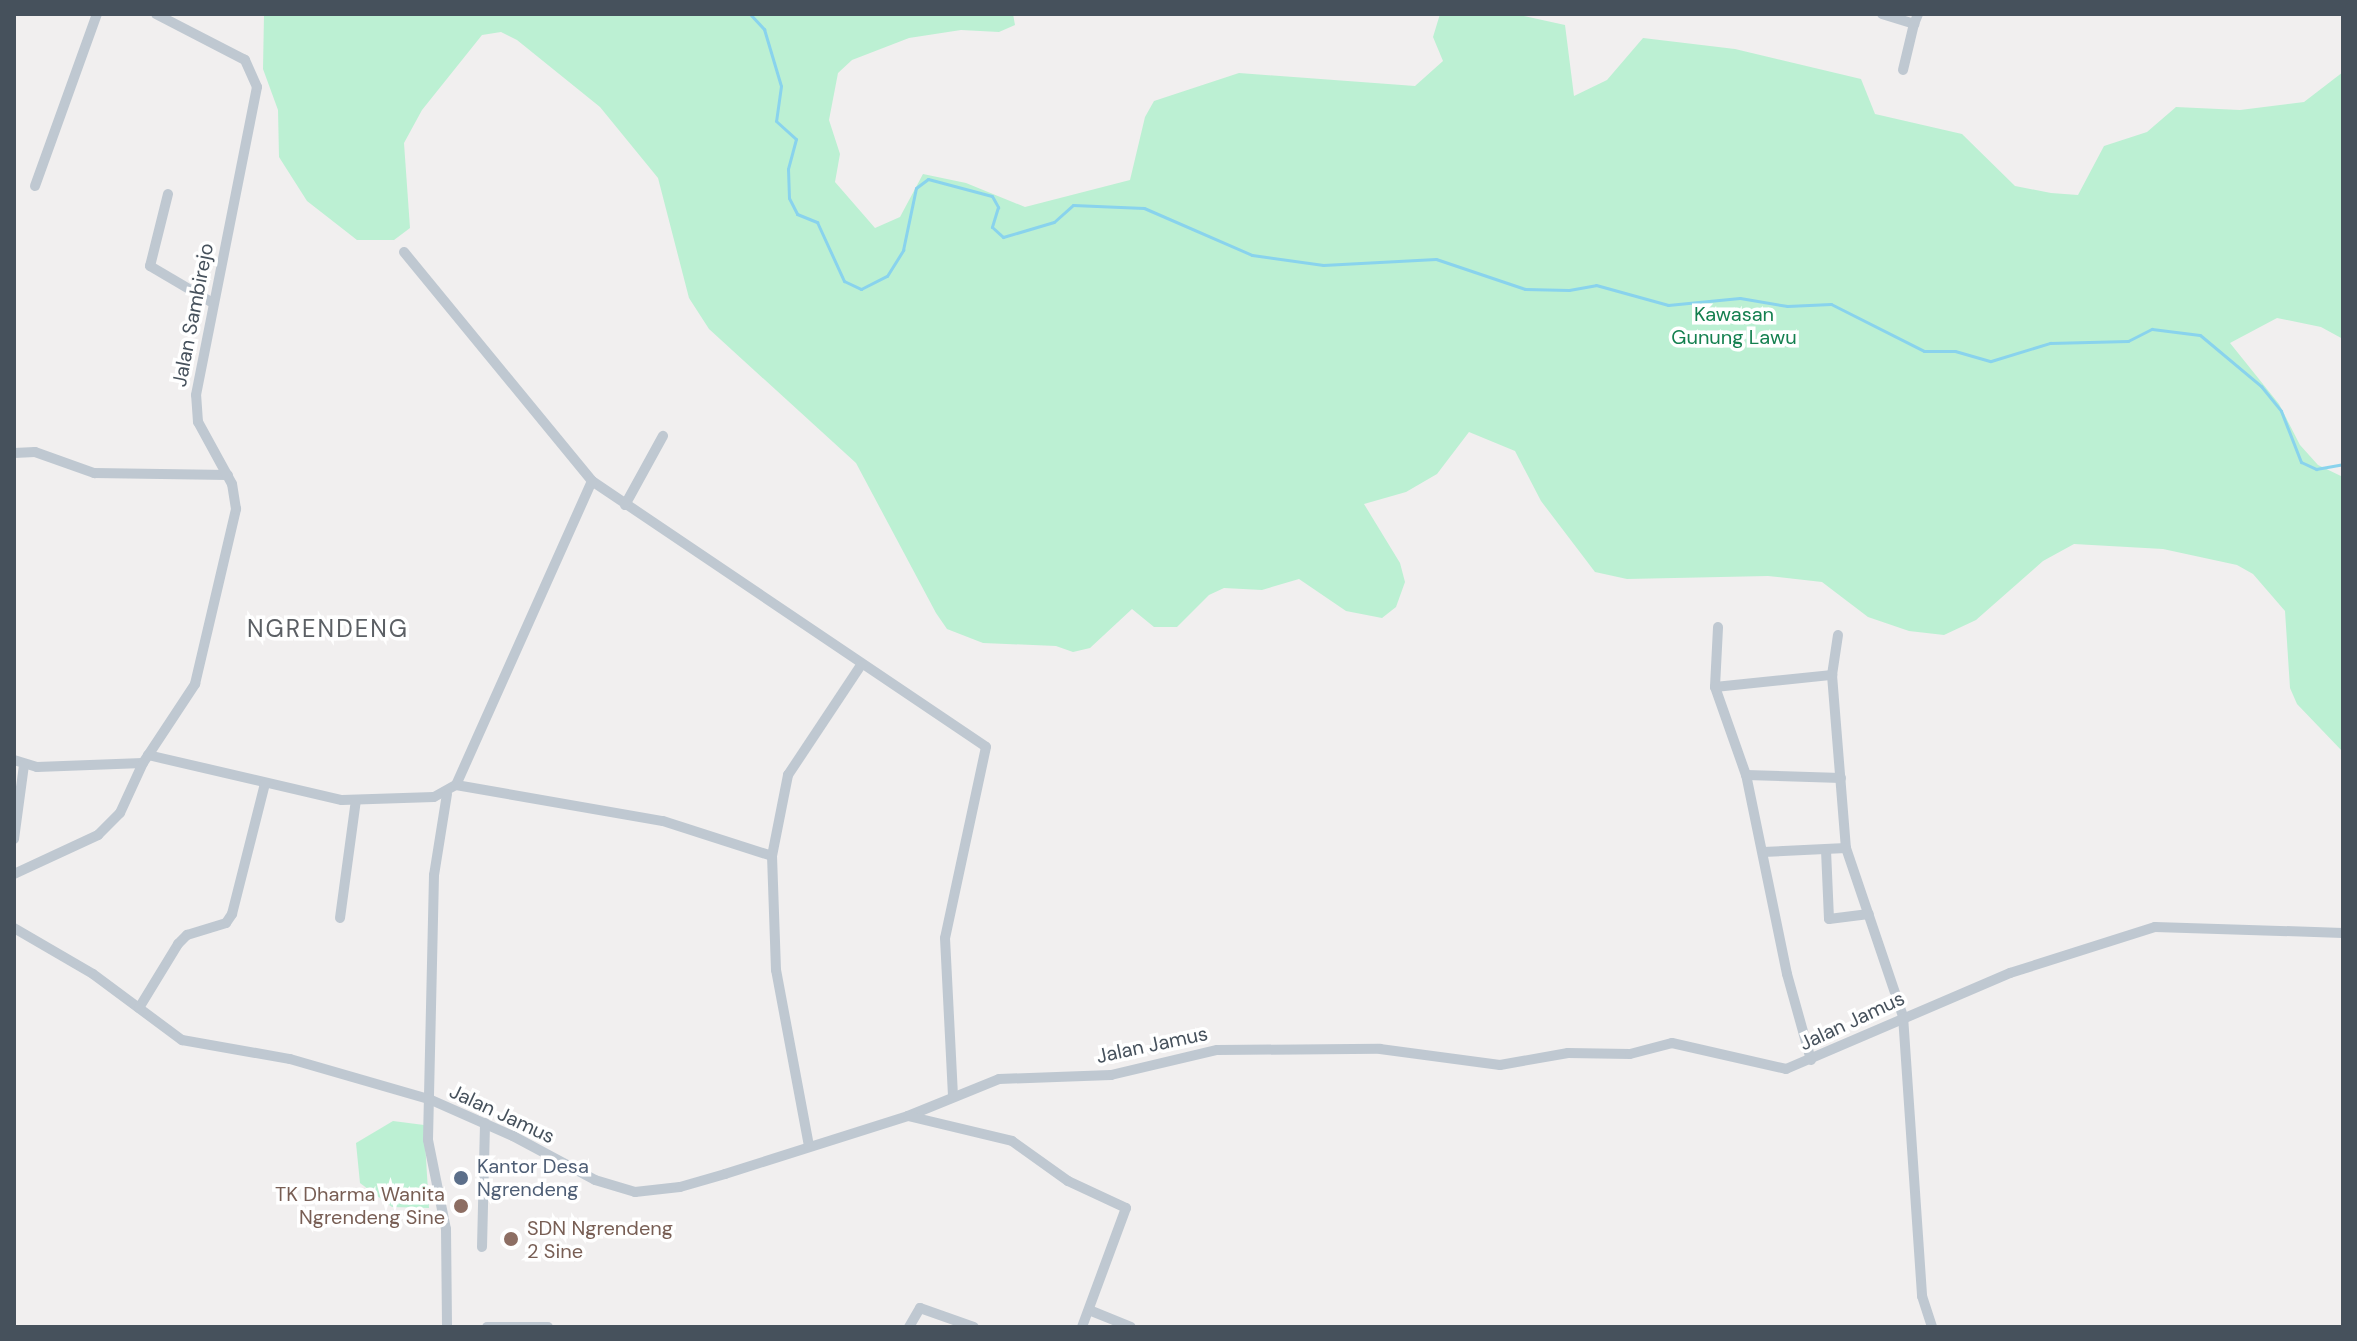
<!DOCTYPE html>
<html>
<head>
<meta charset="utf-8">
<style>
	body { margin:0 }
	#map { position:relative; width:2357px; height:1341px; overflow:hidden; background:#f1efef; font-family:"DM Sans",sans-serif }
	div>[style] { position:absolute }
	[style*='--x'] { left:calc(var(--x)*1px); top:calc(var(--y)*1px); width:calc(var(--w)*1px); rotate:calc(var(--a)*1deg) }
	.green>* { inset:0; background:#bcf0d3 }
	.stream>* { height:3px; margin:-1.5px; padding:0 1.5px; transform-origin:1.5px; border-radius:1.5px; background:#89d3ed }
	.street>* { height:10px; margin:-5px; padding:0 5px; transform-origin:5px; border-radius:5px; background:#bfc8d1 }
	.dots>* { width:22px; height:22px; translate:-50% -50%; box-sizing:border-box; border:4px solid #fff; border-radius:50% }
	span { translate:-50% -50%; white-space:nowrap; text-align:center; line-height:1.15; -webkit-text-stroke:7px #fff; paint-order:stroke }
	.park-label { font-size:20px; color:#158050 }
	.street-label { font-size:20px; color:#46515c }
	.service-label { font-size:20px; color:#4e5e75 }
	.left { translate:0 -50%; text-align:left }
	.education-label { font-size:20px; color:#785e54 }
	.right { translate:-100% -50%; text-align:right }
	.quarter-label { font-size:24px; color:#5b5f64; letter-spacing:2px }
	.frame { position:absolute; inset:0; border:16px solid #46515c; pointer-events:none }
</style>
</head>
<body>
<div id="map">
	<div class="green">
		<i style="clip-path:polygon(264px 14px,1013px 14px,1015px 25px,999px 32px,961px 30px,909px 38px,852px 60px,838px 73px,829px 120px,840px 154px,835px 182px,875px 228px,900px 217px,923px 174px,966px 183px,1025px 207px,1130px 180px,1145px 117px,1154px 101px,1239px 73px,1415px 86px,1443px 61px,1433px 37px,1440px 14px,1515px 14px,1565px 25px,1574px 96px,1607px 80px,1643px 38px,1735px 49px,1861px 79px,1875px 114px,1962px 134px,2015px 186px,2051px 193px,2078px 195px,2104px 146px,2147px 132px,2176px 107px,2240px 110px,2304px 102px,2343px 72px,2343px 339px,2321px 327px,2277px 318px,2230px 343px,2279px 404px,2300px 445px,2318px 465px,2343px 477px,2343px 752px,2297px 704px,2290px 688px,2285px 611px,2253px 574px,2237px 565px,2163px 549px,2074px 544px,2043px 561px,1976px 620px,1944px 635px,1909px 631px,1868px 617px,1822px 582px,1768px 576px,1627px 579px,1595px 572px,1541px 501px,1515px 451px,1469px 432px,1437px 474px,1406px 492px,1364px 504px,1400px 563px,1405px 582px,1396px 607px,1382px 618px,1346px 611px,1299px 579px,1262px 590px,1224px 588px,1209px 595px,1177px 627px,1154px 627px,1132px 609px,1090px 648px,1073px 652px,1056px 646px,983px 643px,947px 629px,936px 613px,856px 463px,709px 329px,689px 298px,658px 178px,600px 107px,517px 40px,501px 32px,482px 35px,422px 110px,404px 143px,410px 228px,394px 240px,357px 240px,307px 201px,279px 157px,278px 110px,263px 69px)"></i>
		<i style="clip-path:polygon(393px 1121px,424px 1125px,429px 1208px,392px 1207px,360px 1183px,356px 1143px)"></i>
	</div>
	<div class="stream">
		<i style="--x:750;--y:14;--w:21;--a:47"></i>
		<i style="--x:764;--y:29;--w:59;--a:73.4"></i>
		<i style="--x:781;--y:86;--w:35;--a:98"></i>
		<i style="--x:776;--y:121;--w:27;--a:42"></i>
		<i style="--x:796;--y:139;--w:31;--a:105"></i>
		<i style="--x:788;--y:169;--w:29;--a:88"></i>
		<i style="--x:789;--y:198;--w:18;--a:63"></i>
		<i style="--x:797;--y:214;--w:22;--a:22"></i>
		<i style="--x:817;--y:222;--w:65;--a:65.4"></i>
		<i style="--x:844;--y:281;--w:19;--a:25"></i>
		<i style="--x:861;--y:289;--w:29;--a:-27"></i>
		<i style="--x:887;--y:276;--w:31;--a:-58"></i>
		<i style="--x:903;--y:250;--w:63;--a:-78.2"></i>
		<i style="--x:916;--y:188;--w:15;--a:-37"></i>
		<i style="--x:928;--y:179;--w:66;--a:14.9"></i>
		<i style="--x:992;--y:196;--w:13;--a:61"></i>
		<i style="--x:998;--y:207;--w:21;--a:107"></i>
		<i style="--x:992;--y:227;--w:15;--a:42"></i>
		<i style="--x:1003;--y:237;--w:53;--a:-16.4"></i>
		<i style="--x:1054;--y:222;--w:25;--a:-42"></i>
		<i style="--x:1073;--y:205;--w:71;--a:2.4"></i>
		<i style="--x:1144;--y:208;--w:118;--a:23.5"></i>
		<i style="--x:1252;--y:255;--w:72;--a:8"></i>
		<i style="--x:1323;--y:265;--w:113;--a:-3"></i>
		<i style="--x:1436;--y:259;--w:94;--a:18.6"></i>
		<i style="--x:1525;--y:289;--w:44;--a:1.3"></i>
		<i style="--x:1569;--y:290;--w:27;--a:-10"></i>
		<i style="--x:1596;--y:285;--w:75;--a:15.5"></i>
		<i style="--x:1668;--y:305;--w:72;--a:-5.6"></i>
		<i style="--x:1740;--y:298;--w:48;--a:9.7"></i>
		<i style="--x:1787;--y:306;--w:44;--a:-2.6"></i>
		<i style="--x:1831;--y:304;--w:104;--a:26.8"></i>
		<i style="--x:1924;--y:351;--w:31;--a:0"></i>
		<i style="--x:1955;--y:351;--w:37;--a:16"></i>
		<i style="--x:1991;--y:361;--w:62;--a:-17"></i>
		<i style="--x:2050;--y:343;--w:78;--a:-1.5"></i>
		<i style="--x:2128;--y:341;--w:27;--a:-27"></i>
		<i style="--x:2152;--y:329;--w:48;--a:7.1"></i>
		<i style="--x:2200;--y:335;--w:80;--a:39.9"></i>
		<i style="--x:2261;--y:386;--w:32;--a:51"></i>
		<i style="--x:2281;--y:411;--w:55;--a:68.6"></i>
		<i style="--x:2301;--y:462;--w:17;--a:25"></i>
		<i style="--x:2316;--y:469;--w:27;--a:-10"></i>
	</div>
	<div class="street">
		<i style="--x:1882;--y:14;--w:34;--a:17"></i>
		<i style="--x:1914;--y:24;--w:11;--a:-68"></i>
		<i style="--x:1903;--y:70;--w:47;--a:-76.6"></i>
		<i style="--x:35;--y:186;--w:183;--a:-70.2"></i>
		<i style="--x:168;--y:194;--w:74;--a:104"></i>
		<i style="--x:150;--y:266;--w:71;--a:30.5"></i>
		<i style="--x:404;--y:252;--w:296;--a:50.6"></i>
		<i style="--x:592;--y:481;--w:475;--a:34"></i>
		<i style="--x:986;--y:747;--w:195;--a:102.1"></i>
		<i style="--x:945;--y:938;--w:157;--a:87.1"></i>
		<i style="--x:14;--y:453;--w:21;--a:-3"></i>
		<i style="--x:35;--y:452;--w:63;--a:19.6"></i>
		<i style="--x:94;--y:473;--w:134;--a:0.9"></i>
		<i style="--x:625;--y:505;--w:79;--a:-61.2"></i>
		<i style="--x:1838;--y:635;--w:40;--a:98.5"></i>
		<i style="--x:1832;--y:675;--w:174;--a:85.4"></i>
		<i style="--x:1846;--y:848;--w:177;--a:71.3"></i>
		<i style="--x:1903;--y:1016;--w:281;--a:86.1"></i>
		<i style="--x:1922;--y:1296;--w:33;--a:72"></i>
		<i style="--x:1715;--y:687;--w:60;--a:-87.1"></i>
		<i style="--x:148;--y:755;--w:199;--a:13.1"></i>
		<i style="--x:342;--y:800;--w:92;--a:-1.9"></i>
		<i style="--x:434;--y:797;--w:25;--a:-29"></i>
		<i style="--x:456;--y:785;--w:210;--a:9.9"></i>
		<i style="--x:663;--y:821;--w:114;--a:17.8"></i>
		<i style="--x:14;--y:760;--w:24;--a:17"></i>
		<i style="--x:37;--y:767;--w:106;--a:-2.2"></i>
		<i style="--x:1746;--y:775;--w:95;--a:1.8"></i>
		<i style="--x:456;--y:785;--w:333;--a:-65.9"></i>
		<i style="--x:447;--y:794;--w:82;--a:99.1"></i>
		<i style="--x:434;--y:875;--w:265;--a:91.3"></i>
		<i style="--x:428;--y:1140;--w:91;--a:78.6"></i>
		<i style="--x:446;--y:1229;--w:98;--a:89.4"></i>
		<i style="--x:14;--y:839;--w:75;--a:-82.3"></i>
		<i style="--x:1826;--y:850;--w:69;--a:87.5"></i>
		<i style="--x:1829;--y:919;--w:40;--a:-7.1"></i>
		<i style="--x:1763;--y:852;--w:83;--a:-2.8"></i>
		<i style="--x:14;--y:874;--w:93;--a:-24.9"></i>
		<i style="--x:98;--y:835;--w:31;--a:-45"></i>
		<i style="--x:120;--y:813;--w:55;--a:-65.3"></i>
		<i style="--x:143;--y:763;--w:95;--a:-56.6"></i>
		<i style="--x:195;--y:684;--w:180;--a:-76.8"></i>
		<i style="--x:236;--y:509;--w:25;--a:-99"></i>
		<i style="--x:232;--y:484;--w:71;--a:-118.7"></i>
		<i style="--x:198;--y:422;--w:27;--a:-94"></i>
		<i style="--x:196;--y:395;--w:314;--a:-78.8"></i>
		<i style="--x:257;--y:87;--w:30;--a:-114"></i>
		<i style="--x:245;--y:60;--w:100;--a:-152.7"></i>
		<i style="--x:340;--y:918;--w:119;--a:-82.3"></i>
		<i style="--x:14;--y:928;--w:91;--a:30.2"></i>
		<i style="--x:93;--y:974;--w:111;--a:36.6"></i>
		<i style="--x:182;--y:1040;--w:110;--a:10"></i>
		<i style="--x:290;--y:1059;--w:145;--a:16.1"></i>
		<i style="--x:429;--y:1099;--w:92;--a:23.8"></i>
		<i style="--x:513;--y:1136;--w:93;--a:28.2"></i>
		<i style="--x:595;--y:1180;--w:42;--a:16.7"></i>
		<i style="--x:635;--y:1192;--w:45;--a:-6.3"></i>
		<i style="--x:680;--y:1187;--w:47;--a:-16.1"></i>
		<i style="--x:725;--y:1174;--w:192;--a:-17.6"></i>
		<i style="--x:908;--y:1116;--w:98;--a:-22.1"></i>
		<i style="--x:999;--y:1079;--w:112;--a:-2"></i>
		<i style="--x:1111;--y:1075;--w:109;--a:-13.3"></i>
		<i style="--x:1217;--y:1050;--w:163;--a:-0.4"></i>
		<i style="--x:1380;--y:1049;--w:121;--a:7.6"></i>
		<i style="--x:1500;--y:1065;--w:69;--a:-10"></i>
		<i style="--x:1568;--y:1053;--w:62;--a:0.9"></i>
		<i style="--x:1630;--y:1054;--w:43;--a:-14.7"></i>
		<i style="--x:1672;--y:1043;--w:117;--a:12.8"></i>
		<i style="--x:1786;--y:1069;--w:244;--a:-23.2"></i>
		<i style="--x:2010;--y:973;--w:152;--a:-17.6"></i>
		<i style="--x:2155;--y:927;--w:188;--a:1.8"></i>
		<i style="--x:139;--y:1008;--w:75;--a:-58.6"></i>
		<i style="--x:178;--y:944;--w:13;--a:-45"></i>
		<i style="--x:187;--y:935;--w:41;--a:-17.1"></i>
		<i style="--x:226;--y:923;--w:11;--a:-56"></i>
		<i style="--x:232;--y:914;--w:134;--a:-75.8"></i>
		<i style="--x:1811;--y:1060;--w:89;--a:-105.6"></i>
		<i style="--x:1787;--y:974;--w:203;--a:-101.6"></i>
		<i style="--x:1746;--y:775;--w:93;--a:-109.4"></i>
		<i style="--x:1715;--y:687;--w:118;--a:-5.9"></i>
		<i style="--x:908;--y:1116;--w:107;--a:13.5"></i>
		<i style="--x:1012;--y:1141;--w:69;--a:35.5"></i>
		<i style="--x:1068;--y:1181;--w:64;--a:25"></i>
		<i style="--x:1126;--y:1208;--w:127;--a:110.3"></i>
		<i style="--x:809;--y:1146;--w:179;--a:-100.6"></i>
		<i style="--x:776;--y:970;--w:114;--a:-92"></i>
		<i style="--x:772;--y:856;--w:83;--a:-78.8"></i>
		<i style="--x:788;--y:775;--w:132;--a:-56.4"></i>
		<i style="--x:482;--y:1247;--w:124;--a:-88.6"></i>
		<i style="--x:1089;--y:1310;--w:45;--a:22"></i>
		<i style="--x:487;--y:1327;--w:61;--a:0"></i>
		<i style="--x:909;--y:1327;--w:22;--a:-60"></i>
		<i style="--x:920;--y:1308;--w:57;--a:19.4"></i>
	</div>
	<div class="dots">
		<i style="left:461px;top:1178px;background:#5c6f8a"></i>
		<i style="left:461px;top:1206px;background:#8d6e63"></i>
		<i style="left:511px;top:1239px;background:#8d6e63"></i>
	</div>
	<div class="park-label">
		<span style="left:1734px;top:326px">Kawasan<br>Gunung Lawu</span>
	</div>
	<div class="street-label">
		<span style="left:193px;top:315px;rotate:-79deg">Jalan Sambirejo</span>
		<span style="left:1852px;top:1021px;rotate:-25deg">Jalan Jamus</span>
		<span style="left:1152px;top:1045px;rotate:-12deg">Jalan Jamus</span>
		<span style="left:502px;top:1114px;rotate:25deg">Jalan Jamus</span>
	</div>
	<div class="service-label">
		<span class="left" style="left:477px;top:1178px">Kantor Desa<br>Ngrendeng</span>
	</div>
	<div class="education-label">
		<span class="right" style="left:445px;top:1206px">TK Dharma Wanita<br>Ngrendeng Sine</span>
		<span class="left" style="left:527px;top:1240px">SDN Ngrendeng<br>2 Sine</span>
	</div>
	<div class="quarter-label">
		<span style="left:328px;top:629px">NGRENDENG</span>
	</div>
	<div class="frame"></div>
</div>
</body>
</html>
